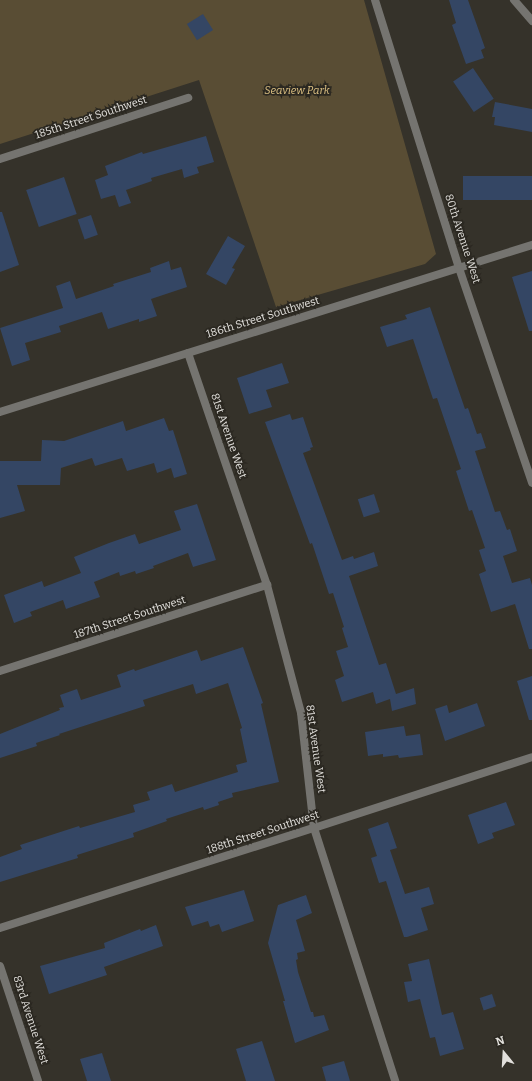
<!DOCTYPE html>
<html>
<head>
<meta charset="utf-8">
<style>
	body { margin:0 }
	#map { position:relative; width:532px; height:1081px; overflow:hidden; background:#35322a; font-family:Bitter,serif }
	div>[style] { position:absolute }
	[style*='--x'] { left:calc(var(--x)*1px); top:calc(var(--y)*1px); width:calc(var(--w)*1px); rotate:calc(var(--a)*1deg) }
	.green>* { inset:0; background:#594d34 }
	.building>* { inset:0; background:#344664; transform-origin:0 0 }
	.minor>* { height:8px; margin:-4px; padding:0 4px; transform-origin:4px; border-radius:4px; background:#757470 }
	.tertiary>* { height:8px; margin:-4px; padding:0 4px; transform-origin:4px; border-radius:4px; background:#757470 }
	span { translate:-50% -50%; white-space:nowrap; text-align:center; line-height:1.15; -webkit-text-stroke:3.5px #2b2821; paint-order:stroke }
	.park-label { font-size:11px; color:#dec284; font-style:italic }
	.street-label { font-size:11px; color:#e2e0dc }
	.north { position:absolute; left:484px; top:1033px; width:40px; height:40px; -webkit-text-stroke:3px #2b2821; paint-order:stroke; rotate:342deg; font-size:11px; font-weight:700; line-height:16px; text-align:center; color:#e2e0dc }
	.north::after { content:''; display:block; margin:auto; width:14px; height:18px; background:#e2e0dc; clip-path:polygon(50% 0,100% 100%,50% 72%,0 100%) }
</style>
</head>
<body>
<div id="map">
	<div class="green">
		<i style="clip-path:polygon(0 0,364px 0,436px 254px,425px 264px,276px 307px,199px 80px,0 144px)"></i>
	</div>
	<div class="building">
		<i style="clip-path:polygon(449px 0,468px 0,485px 48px,481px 50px,484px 58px,466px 64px,452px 25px,456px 23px)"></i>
		<i style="left:203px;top:14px;width:19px;height:19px;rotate:58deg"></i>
		<i style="left:473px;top:68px;width:37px;height:24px;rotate:56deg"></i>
		<i style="clip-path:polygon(495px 102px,532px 109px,532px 132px,494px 125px,495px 117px,492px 117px)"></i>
		<i style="clip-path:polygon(206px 136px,214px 162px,197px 167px,199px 173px,184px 178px,182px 169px,151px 178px,152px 181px,126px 190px,131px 203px,119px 207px,115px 195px,101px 199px,95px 180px,108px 175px,105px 166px,142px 152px,143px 154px)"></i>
		<i style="left:532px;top:176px;width:24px;height:69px;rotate:90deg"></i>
		<i style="left:64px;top:177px;width:39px;height:40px;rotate:71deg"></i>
		<i style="clip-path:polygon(0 212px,2px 212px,19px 265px,0 272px)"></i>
		<i style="left:91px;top:215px;width:21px;height:14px;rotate:71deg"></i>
		<i style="clip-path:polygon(228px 236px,245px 246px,232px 268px,235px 269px,226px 285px,206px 274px)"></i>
		<i style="clip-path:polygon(169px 261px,171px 270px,181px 267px,187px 287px,151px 299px,157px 316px,139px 322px,139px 319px,108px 329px,102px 312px,59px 326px,61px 332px,25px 343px,30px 360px,12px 366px,0 328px,63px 308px,56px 286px,70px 281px,76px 299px,114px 286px,113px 284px,151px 272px,150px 268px)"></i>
		<i style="clip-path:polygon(532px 271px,532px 331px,529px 331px,512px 277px)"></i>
		<i style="clip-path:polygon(430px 307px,465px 409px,468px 408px,477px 434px,481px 433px,486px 448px,475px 451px,495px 512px,500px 511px,507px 530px,510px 529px,517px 551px,503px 556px,512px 583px,530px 578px,532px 585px,532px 649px,529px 649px,515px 604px,491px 612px,479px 574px,486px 571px,479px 550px,485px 548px,472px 510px,469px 511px,456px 471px,461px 469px,437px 398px,433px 399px,413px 339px,387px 347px,380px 327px,407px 319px,405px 315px)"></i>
		<i style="clip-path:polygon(282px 363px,289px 383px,266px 390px,272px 407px,249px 414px,237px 378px)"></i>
		<i style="clip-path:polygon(290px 414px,292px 420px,303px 417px,313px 447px,310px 448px,311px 450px,303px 453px,342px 560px,353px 556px,354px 559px,374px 552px,378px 566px,349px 576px,379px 665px,386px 663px,396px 694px,414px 688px,416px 704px,392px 711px,390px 699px,376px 704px,373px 692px,342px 702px,335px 680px,344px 676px,336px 651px,348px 647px,342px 628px,344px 627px,333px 593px,329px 594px,312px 543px,310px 544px,265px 422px)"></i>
		<i style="clip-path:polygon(164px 418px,169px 431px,173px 430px,187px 474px,174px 478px,171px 468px,157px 473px,154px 463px,127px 471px,122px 458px,95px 466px,92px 458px,61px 468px,60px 485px,17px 485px,25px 511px,0 518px,0 461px,41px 461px,42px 440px,64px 441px,123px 421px,126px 431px)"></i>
		<i style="left:374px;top:494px;width:19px;height:17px;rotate:72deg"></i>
		<i style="clip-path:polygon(197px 504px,216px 560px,193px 567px,188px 553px,153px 566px,154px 568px,136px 574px,135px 571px,120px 576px,119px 572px,94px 582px,100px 597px,66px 609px,63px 600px,30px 612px,32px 616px,14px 623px,4px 595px,42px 581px,44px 587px,81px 573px,74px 557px,109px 543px,135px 534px,139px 544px,181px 530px,174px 511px)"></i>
		<i style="clip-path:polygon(243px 647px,263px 703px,261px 704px,279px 782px,232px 793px,233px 797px,218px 802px,219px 805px,204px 810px,203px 807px,166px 819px,167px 821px,133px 833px,134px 837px,77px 855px,78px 858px,0 882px,0 857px,22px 849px,20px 845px,79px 826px,80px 828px,135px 812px,133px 805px,150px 800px,147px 792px,172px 784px,175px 792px,238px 772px,236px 765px,247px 762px,240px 729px,242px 728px,228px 683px,196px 694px,193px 684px,143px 700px,145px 706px,59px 734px,60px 735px,36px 743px,37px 746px,0 758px,0 734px,60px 710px,59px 708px,64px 707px,60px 695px,77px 689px,81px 700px,121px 687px,117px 675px,134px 669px,135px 671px,197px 650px,201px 661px)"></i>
		<i style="clip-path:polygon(532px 676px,532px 720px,529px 720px,517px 681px)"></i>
		<i style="clip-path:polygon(477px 703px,485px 726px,445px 741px,435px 709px,447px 705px,449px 713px)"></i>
		<i style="clip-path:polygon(404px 726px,406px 736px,420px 734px,423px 755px,399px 758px,398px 755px,383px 757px,383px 754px,368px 756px,365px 732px)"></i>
		<i style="clip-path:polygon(506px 802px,515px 825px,492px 833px,494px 838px,478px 844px,468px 815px)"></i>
		<i style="clip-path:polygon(388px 822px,397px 848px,390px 850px,405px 894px,429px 887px,434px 904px,421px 908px,428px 930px,407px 937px,404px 937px,386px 881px,379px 883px,371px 858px,377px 856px,368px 829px)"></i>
		<i style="clip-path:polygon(244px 890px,254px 921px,222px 932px,219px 924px,210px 927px,208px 921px,192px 926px,185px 907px)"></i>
		<i style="clip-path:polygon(306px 895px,312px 913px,296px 920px,305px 951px,297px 953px,298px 959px,296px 960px,298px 972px,311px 1012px,313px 1012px,314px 1017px,324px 1015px,329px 1030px,295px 1043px,283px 1001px,285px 1001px,268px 943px,278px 905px)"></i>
		<i style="clip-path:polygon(156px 925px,163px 946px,104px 967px,107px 975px,49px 994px,40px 966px,105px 948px,104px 943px,140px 929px,141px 931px)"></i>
		<i style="clip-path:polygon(429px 959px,442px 1015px,453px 1012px,464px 1049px,440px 1056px,435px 1037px,430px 1038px,420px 999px,408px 1002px,404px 982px,412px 981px,408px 964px)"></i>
		<i style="left:492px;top:994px;width:13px;height:13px;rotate:72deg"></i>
		<i style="clip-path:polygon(262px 1041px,275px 1081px,246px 1081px,236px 1049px)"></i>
		<i style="clip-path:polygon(102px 1053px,111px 1081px,87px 1081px,80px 1059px)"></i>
		<i style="clip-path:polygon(344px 1061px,350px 1081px,326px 1081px,322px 1067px)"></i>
	</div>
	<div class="minor">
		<i style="--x:514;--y:0;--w:28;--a:49"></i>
		<i style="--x:0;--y:159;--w:198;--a:-18"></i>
		<i style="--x:188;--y:353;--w:245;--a:71.2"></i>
		<i style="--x:267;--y:585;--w:132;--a:75.1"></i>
		<i style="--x:301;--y:713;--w:116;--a:83.6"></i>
		<i style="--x:314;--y:828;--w:266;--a:72.2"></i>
		<i style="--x:0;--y:412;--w:558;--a:-17.43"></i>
		<i style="--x:0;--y:671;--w:281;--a:-17.9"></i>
		<i style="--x:0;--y:966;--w:121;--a:71.7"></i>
	</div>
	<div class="tertiary">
		<i style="--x:375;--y:0;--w:281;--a:72.6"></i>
		<i style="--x:459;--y:268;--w:227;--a:71.2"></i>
		<i style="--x:0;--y:928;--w:330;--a:-17.7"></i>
		<i style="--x:314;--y:828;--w:229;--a:-18"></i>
	</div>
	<div class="park-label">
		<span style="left:297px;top:91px">Seaview Park</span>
	</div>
	<div class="street-label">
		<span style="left:91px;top:118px;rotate:-18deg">185th Street Southwest</span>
		<span style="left:462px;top:239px;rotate:72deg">80th Avenue West</span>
		<span style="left:263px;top:318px;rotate:-17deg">186th Street Southwest</span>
		<span style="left:228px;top:436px;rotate:71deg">81st Avenue West</span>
		<span style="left:130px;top:618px;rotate:-18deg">187th Street Southwest</span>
		<span style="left:315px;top:749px;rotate:82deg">81st Avenue West</span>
		<span style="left:263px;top:833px;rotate:-18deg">188th Street Southwest</span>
		<span style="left:30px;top:1020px;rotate:72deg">83rd Avenue West</span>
	</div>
	<div class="north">N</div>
</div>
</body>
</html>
